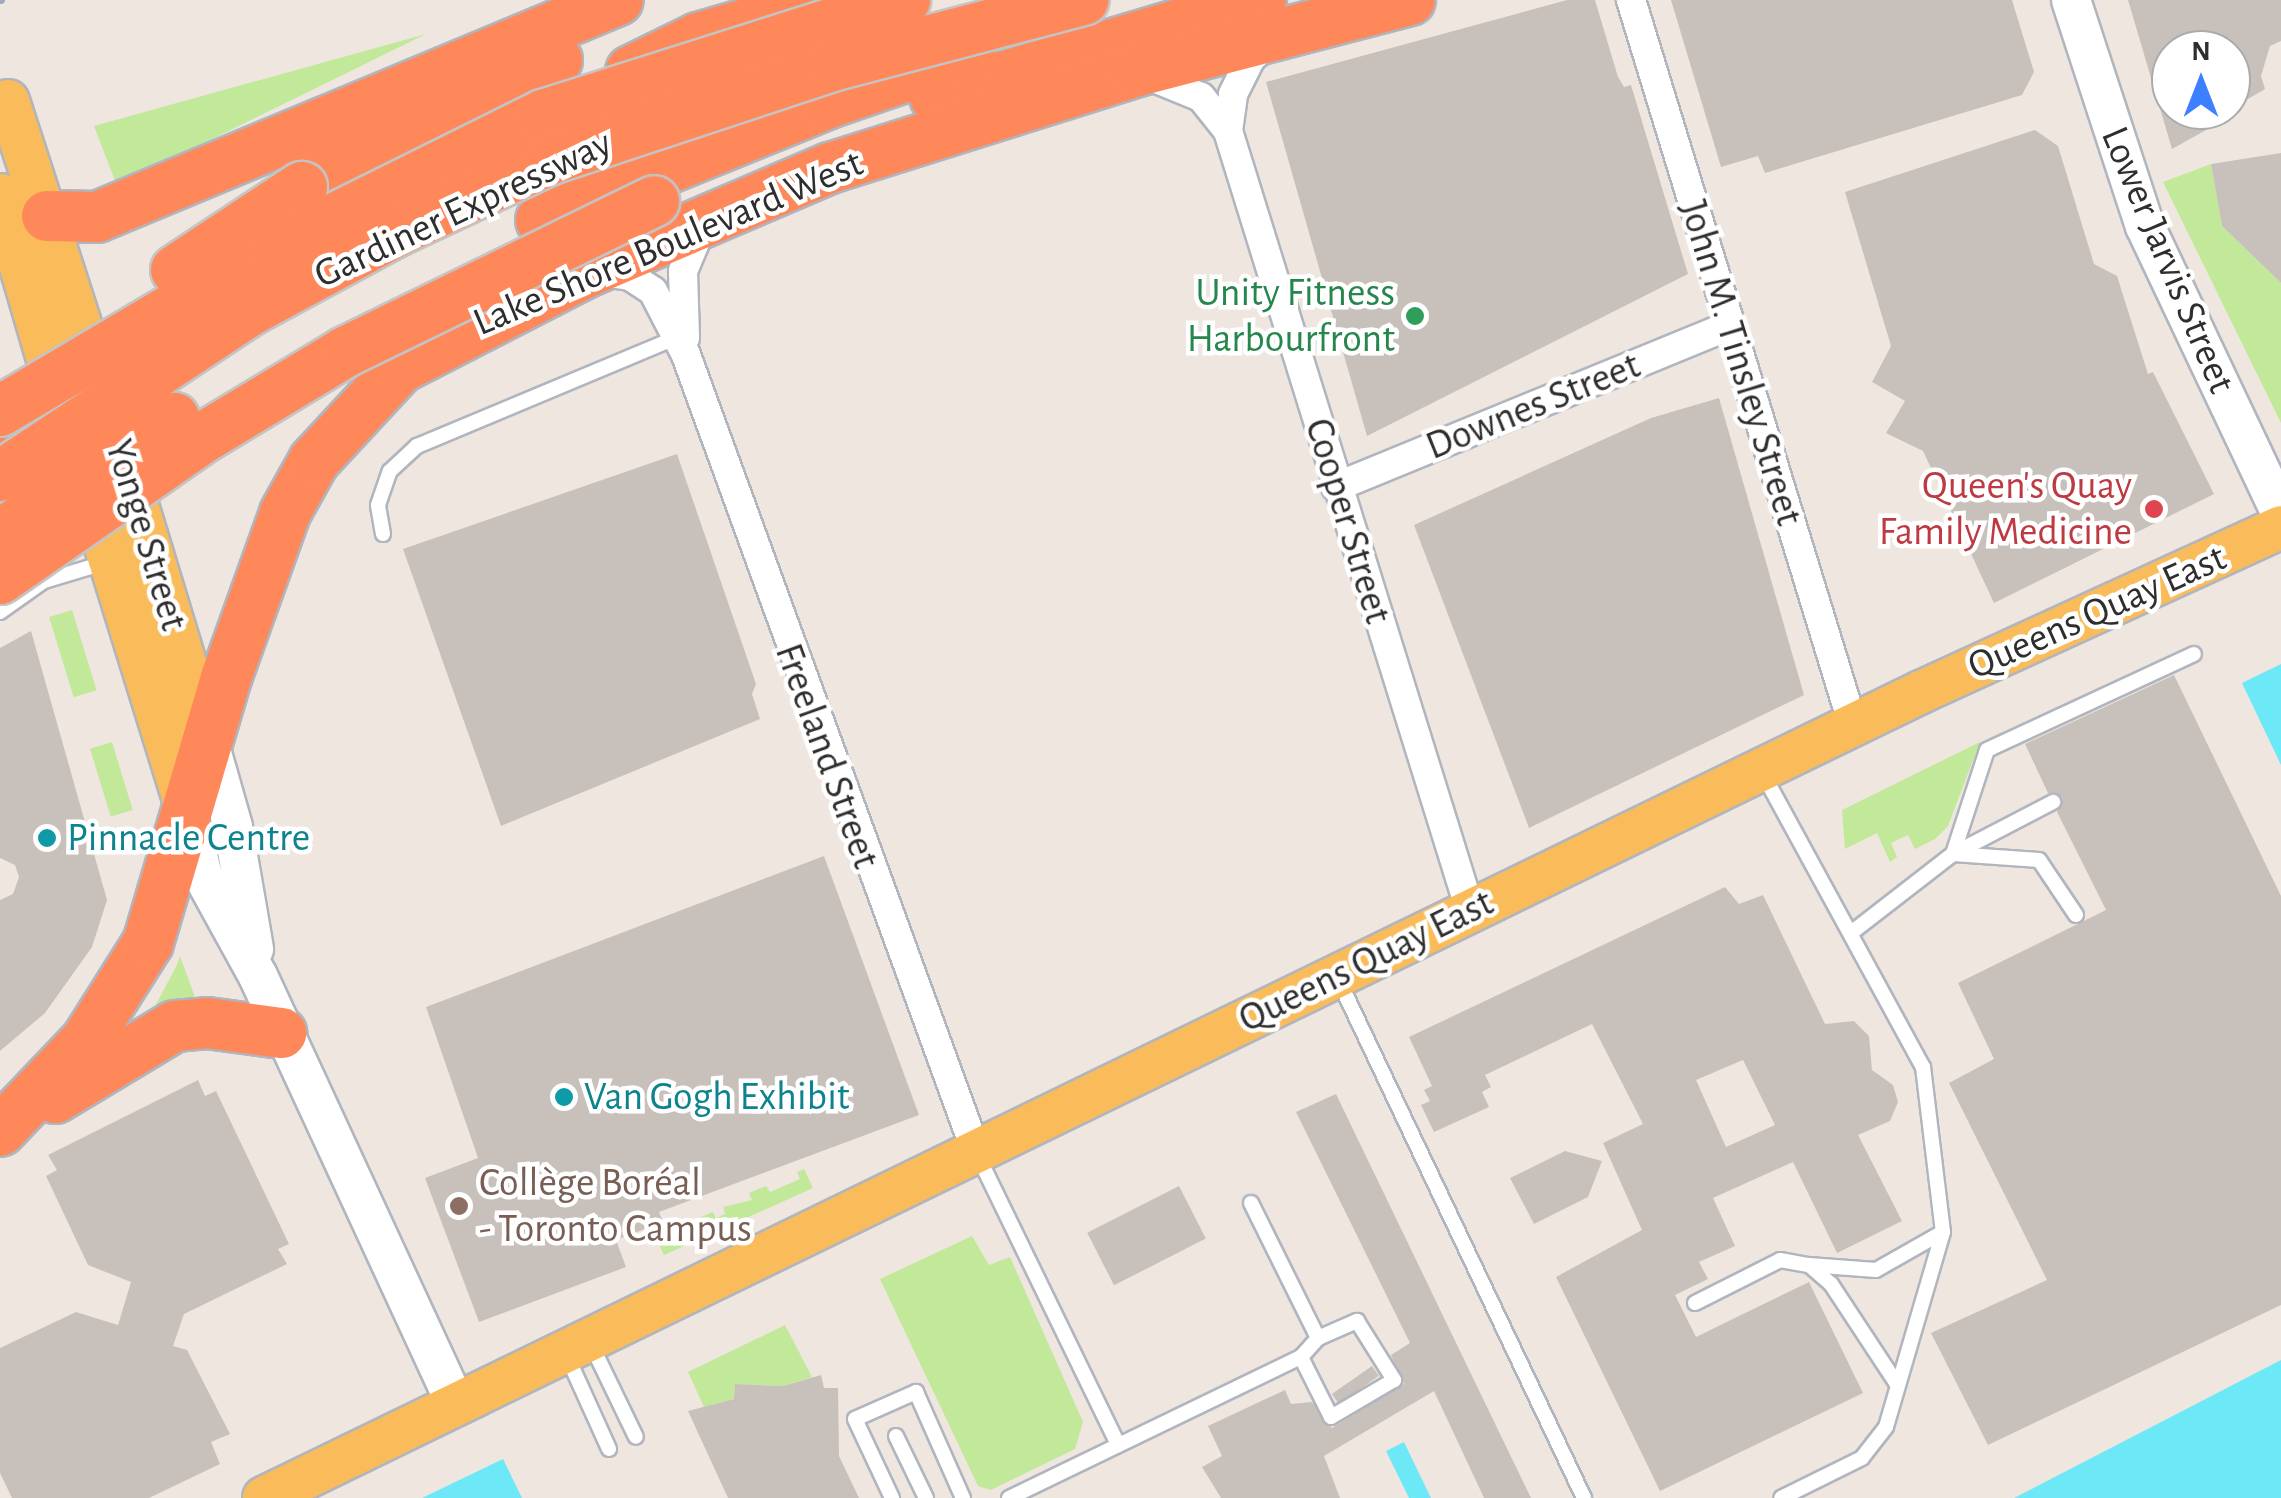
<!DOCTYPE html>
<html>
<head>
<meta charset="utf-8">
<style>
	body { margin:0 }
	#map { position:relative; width:2281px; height:1498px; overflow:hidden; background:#efe6e0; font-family:"Alegreya Sans",sans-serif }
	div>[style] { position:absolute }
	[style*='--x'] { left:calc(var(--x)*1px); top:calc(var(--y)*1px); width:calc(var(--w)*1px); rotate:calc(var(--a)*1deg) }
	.green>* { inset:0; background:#c1e999; transform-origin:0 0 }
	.water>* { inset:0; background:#6de8f7 }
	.building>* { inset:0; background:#c8c1bb; transform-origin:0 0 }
	.roads { filter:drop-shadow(2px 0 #b0b5be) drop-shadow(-2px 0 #b0b5be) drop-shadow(0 2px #b0b5be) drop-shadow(0 -2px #b0b5be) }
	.lane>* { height:14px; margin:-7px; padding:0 7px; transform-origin:7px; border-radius:7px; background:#fff }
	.street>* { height:28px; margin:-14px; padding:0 14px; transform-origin:14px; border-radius:14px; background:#fff }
	.secondary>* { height:38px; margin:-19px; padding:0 19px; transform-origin:19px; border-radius:19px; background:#fff }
	.primary>* { height:42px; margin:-21px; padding:0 21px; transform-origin:21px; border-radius:21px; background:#fabc5a }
	.highway>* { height:50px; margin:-25px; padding:0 25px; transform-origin:25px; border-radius:25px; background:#ff885b }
	.rail>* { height:8px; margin:-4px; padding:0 4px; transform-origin:4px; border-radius:4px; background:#a1a8b9 }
	.bridges { filter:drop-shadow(2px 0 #c4c4c4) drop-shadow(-2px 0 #c4c4c4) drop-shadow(0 2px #c4c4c4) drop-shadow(0 -2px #c4c4c4) }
	.highway-bridge>* { height:50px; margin:-25px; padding:0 25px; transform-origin:25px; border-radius:25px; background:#ff885b }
	.dots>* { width:28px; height:28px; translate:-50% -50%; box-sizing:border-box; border:5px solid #fff; border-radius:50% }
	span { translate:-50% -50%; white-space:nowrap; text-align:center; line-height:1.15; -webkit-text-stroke:9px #fff; paint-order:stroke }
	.street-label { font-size:40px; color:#2e2e2e }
	.leisure-label { font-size:40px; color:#27864d }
	.right { translate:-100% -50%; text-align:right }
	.health-label { font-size:40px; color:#be3a42 }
	.culture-label { font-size:40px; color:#0d838f }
	.left { translate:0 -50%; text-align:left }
	.education-label { font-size:40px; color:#785e54 }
	.north { position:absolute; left:2151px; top:30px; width:100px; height:100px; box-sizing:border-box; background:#fff; border:2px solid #ababab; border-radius:50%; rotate:0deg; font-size:28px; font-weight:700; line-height:40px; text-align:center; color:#2e2e2e }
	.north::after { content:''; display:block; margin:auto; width:35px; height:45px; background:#3d80ff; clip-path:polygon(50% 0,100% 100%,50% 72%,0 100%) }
</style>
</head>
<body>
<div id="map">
	<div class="green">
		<i style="clip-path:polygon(426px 34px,117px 186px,94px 126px)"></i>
		<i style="clip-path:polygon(2211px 164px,2222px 226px,2281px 283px,2281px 423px,2163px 182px)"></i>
		<i style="left:72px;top:610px;width:84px;height:24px;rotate:73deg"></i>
		<i style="left:112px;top:742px;width:71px;height:23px;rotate:73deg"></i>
		<i style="clip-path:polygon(1980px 742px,1948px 826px,1935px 839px,1915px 849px,1908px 835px,1891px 843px,1897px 857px,1890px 862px,1877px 833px,1845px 849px,1842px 810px)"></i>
		<i style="clip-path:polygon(180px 956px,196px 1000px,145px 1025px,176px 967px)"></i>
		<i style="clip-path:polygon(804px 1169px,813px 1188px,664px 1255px,657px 1241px,699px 1226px,696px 1219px,713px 1212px,716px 1218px,725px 1214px,723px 1207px,752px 1200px,749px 1193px,766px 1186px,770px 1192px,800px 1179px,797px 1172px)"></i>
		<i style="clip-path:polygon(972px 1236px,989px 1265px,1010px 1257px,1083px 1422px,1075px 1449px,991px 1490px,978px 1486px,880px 1279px)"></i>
		<i style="clip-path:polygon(785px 1325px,812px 1377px,783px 1386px,735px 1384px,734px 1399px,704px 1407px,688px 1372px)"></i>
	</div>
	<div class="water">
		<i style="clip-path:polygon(2281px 664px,2281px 765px,2242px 683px)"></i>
		<i style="clip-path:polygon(2281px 1360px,2281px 1498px,2014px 1498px)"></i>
		<i style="clip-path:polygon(1404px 1442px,1431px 1498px,1409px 1498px,1386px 1451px)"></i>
		<i style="clip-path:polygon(503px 1459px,522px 1498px,422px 1498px)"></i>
	</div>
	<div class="building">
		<i style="clip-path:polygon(1567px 0,1595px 0,1618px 77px,1624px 87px,1631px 85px,1688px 274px,1367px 436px,1266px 82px)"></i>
		<i style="clip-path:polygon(1671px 0,2012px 0,2034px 72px,2022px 95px,1765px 173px,1758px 156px,1721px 167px)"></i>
		<i style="clip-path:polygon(2128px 0,2281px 0,2281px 41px,2270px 46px,2261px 76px,2265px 89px,2231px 109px,2231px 50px,2171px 50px,2171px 110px,2242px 110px,2172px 149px)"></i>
		<i style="clip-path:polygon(2035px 130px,2058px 146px,2094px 264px,2117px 276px,2148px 374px,2153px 372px,2214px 494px,1994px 603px,1923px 451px,1886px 433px,1905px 401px,1872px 382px,1891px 346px,1845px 192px)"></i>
		<i style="clip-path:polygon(2281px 153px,2281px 283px,2222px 226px,2211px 164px)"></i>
		<i style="clip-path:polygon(1719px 398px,1804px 695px,1529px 828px,1414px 525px,1651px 418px)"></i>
		<i style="clip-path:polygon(677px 454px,756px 684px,752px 694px,760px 719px,501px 826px,403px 549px)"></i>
		<i style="clip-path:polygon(31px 631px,107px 900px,92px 947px,45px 1013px,0 1051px,0 900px,13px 894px,19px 877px,15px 865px,0 858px,0 648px)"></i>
		<i style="clip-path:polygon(2174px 675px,2281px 896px,2281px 1305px,1988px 1445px,1931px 1333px,2047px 1280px,1949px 1083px,1994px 1059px,1958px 983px,2106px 910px,2057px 812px,2063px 798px,2048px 793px,2025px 744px)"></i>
		<i style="clip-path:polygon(824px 856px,919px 1115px,659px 1212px,663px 1222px,616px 1240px,626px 1267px,479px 1322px,425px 1178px,478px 1158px,426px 1007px)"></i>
		<i style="clip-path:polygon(evenodd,1725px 887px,1739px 904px,1763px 895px,1825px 1024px,1854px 1021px,1869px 1036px,1872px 1070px,1893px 1085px,1898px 1102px,1890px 1121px,1858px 1135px,1902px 1221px,1837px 1253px,1793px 1162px,1713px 1198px,1735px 1246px,1699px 1262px,1708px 1279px,1675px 1295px,1696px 1337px,1809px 1282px,1863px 1393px,1660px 1491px,1556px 1277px,1642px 1230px,1603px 1143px,1643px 1124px,1592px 1024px,1485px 1075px,1491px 1087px,1482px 1092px,1489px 1107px,1434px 1132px,1421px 1105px,1430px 1101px,1424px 1090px,1432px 1086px,1409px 1037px,1725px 887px,1743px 1060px,1775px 1125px,1726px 1147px,1696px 1080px,1743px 1060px)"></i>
		<i style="clip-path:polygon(198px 1080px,205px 1096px,216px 1091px,289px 1244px,278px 1249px,287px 1264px,184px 1314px,173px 1346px,187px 1350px,230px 1434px,211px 1442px,220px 1464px,149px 1498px,12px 1498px,0 1473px,0 1348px,76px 1312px,118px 1325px,131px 1282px,88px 1265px,46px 1176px,57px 1170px,48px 1155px)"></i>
		<i style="clip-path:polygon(1336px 1094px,1446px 1322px,1531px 1498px,1484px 1498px,1434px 1391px,1324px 1456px,1340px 1498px,1221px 1498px,1202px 1467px,1222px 1456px,1208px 1426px,1285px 1390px,1291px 1404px,1312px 1402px,1332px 1428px,1404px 1384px,1391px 1355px,1410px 1343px,1296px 1112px)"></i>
		<i style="clip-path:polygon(1565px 1151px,1602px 1161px,1588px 1197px,1534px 1224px,1510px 1178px)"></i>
		<i style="left:1179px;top:1186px;width:59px;height:103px;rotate:63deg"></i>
		<i style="left:1372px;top:1366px;width:12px;height:49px;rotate:55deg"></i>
		<i style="clip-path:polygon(821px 1375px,824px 1388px,838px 1388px,839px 1456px,859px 1498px,728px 1498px,688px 1411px,734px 1399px,735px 1384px,783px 1386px)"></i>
	</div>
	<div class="roads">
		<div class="lane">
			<i style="--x:383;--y:534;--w:29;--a:-100"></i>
			<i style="--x:378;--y:505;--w:36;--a:-71"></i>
			<i style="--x:390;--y:471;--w:37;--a:-43"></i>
			<i style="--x:417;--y:446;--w:283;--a:-22.7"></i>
			<i style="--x:0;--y:612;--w:54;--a:-35.2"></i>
			<i style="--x:44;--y:581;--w:66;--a:-16.8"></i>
			<i style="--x:1762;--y:772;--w:336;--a:61.4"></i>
			<i style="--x:1923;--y:1067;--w:166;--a:83.1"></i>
			<i style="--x:1943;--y:1232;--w:203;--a:106.3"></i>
			<i style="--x:1886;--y:1427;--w:39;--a:128"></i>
			<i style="--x:1862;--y:1458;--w:90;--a:153.7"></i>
			<i style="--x:2076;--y:915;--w:66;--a:-123.9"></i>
			<i style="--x:2039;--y:860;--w:86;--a:-176"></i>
			<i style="--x:1953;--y:854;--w:109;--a:-71.9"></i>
			<i style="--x:1987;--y:750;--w:228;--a:-24.9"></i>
			<i style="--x:1851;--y:933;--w:129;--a:-37.8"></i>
			<i style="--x:1953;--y:854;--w:113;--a:-27.5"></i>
			<i style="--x:1339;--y:981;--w:572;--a:64.64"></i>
			<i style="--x:977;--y:1154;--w:323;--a:64.1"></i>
			<i style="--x:1251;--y:1203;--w:151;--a:63.6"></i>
			<i style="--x:1809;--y:1265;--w:67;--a:4.3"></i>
			<i style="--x:1876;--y:1270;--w:77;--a:-29.6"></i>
			<i style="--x:1695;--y:1303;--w:95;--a:-26.8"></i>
			<i style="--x:1780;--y:1260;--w:29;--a:10"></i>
			<i style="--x:1809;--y:1265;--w:29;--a:41"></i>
			<i style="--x:1831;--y:1284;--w:120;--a:56.6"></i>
			<i style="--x:591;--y:1344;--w:103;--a:64.2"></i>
			<i style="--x:567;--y:1356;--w:102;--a:65.7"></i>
			<i style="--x:896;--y:1436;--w:69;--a:64.2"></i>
			<i style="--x:892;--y:1498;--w:87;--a:-115.1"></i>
			<i style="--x:855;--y:1419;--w:67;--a:-23.9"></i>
			<i style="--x:916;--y:1392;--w:116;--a:66.1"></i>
			<i style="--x:1009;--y:1498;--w:324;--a:-25.8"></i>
			<i style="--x:1301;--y:1357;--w:25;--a:-48"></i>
			<i style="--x:1318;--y:1338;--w:43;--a:-23.6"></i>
			<i style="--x:1357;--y:1321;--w:70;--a:57.9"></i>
			<i style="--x:1394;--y:1380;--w:73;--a:149.6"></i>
			<i style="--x:1331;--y:1417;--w:67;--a:-116.6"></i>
		</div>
		<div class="street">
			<i style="--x:1631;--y:0;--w:758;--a:72.98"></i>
			<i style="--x:1147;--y:75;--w:58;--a:22.2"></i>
			<i style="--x:1201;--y:97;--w:43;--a:51.5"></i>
			<i style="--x:1228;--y:131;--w:816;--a:72.74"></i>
			<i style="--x:1228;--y:131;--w:37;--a:-82"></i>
			<i style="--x:1233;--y:94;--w:40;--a:-63.4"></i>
			<i style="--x:1251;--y:58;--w:25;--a:-40"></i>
			<i style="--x:602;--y:272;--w:28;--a:8"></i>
			<i style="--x:630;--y:276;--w:27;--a:33"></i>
			<i style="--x:653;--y:291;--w:72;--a:62.7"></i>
			<i style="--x:686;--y:355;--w:850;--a:69.99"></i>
			<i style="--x:685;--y:338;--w:67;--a:-91.7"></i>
			<i style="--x:683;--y:271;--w:49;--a:-67.1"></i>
			<i style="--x:1336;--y:487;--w:427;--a:-22.3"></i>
		</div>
		<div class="secondary">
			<i style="--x:2071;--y:0;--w:238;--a:71.9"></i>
			<i style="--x:2145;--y:226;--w:318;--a:64.7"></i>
			<i style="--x:208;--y:739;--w:91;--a:74.1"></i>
			<i style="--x:233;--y:827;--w:124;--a:80.2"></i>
			<i style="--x:187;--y:812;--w:66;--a:76"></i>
			<i style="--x:203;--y:876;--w:114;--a:61.2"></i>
			<i style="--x:258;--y:976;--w:472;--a:65.2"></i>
		</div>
		<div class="primary">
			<i style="--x:8;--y:101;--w:299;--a:72.1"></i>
			<i style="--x:0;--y:195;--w:224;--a:73.7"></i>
			<i style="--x:123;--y:459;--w:293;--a:73.1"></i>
			<i style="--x:86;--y:483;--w:342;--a:72.8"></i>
			<i style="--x:264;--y:1498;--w:1843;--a:-25.94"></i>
			<i style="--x:1921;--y:692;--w:396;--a:-24.6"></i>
		</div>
		<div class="highway">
			<i style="--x:631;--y:71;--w:75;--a:-26.2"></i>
			<i style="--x:698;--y:38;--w:121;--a:-16.3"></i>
			<i style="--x:935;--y:97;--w:340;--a:-16.6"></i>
			<i style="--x:302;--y:187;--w:148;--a:-28.6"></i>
			<i style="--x:432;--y:116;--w:137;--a:-24.1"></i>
			<i style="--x:47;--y:216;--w:50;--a:1.1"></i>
			<i style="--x:97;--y:217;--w:564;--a:-22.61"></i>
			<i style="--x:541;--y:220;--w:308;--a:-22.1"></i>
			<i style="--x:826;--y:104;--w:153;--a:-19"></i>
			<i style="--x:0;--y:440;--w:77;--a:-33.9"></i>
			<i style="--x:55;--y:1098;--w:140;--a:-31"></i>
			<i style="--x:175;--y:1026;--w:32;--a:-5"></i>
			<i style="--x:207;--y:1023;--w:75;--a:7.7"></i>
			<i style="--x:0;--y:1131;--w:124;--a:-46.3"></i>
			<i style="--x:86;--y:1041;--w:116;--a:-57.7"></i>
			<i style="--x:148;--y:943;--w:276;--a:-73.6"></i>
			<i style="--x:226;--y:678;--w:175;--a:-70.3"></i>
			<i style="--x:285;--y:513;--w:60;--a:-60.9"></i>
			<i style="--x:314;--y:461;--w:127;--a:-47.2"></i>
			<i style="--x:400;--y:368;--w:210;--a:-27.2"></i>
			<i style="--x:587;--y:272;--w:264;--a:-23.2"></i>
			<i style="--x:830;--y:168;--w:319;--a:-17.5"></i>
			<i style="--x:1134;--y:72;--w:285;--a:-14.6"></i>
		</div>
	</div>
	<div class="rail">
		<i style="--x:0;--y:0;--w:1;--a:0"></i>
	</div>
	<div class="bridges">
		<div class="highway-bridge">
			<i style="--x:176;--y:270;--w:151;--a:-33.4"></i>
			<i style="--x:0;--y:411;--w:322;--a:-30.6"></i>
			<i style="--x:277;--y:247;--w:297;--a:-26.4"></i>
			<i style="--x:543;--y:115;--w:380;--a:-17.6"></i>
			<i style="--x:0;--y:476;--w:301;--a:-33.5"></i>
			<i style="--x:251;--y:310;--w:166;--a:-28.4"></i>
			<i style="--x:397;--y:231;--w:170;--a:-25.1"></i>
			<i style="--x:551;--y:159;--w:296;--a:-18.3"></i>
			<i style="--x:832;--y:66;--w:260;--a:-14.7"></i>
			<i style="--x:0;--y:535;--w:210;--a:-33.9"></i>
			<i style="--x:0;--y:579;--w:251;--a:-34.8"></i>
			<i style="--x:206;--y:436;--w:162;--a:-31.1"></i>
			<i style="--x:345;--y:352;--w:344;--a:-26"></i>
		</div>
	</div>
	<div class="dots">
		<i style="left:1415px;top:316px;background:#2e9e5b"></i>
		<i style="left:2154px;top:509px;background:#e0444e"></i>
		<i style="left:47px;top:838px;background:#0f9aa8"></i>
		<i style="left:564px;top:1097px;background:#0f9aa8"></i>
		<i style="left:459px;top:1206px;background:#8d6e63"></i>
	</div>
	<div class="street-label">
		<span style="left:463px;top:209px;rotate:-25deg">Gardiner Expressway</span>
		<span style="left:668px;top:243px;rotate:-23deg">Lake Shore Boulevard West</span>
		<span style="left:2168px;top:260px;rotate:67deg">Lower Jarvis Street</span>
		<span style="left:1741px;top:363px;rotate:73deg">John M. Tinsley Street</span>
		<span style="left:1533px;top:406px;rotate:-22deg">Downes Street</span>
		<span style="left:1348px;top:521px;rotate:73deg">Cooper Street</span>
		<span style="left:146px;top:535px;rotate:73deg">Yonge Street</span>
		<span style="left:2097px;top:612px;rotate:-24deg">Queens Quay East</span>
		<span style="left:827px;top:756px;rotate:70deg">Freeland Street</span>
		<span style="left:1366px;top:961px;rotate:-26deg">Queens Quay East</span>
	</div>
	<div class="leisure-label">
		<span class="right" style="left:1395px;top:316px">Unity Fitness<br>Harbourfront</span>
	</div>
	<div class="health-label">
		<span class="right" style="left:2132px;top:509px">Queen's Quay<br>Family Medicine</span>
	</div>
	<div class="culture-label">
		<span class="left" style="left:67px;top:838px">Pinnacle Centre</span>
		<span class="left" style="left:584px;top:1097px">Van Gogh Exhibit</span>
	</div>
	<div class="education-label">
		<span class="left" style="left:479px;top:1206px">Collège Boréal<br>- Toronto Campus</span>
	</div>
	<div class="north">N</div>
</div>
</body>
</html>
